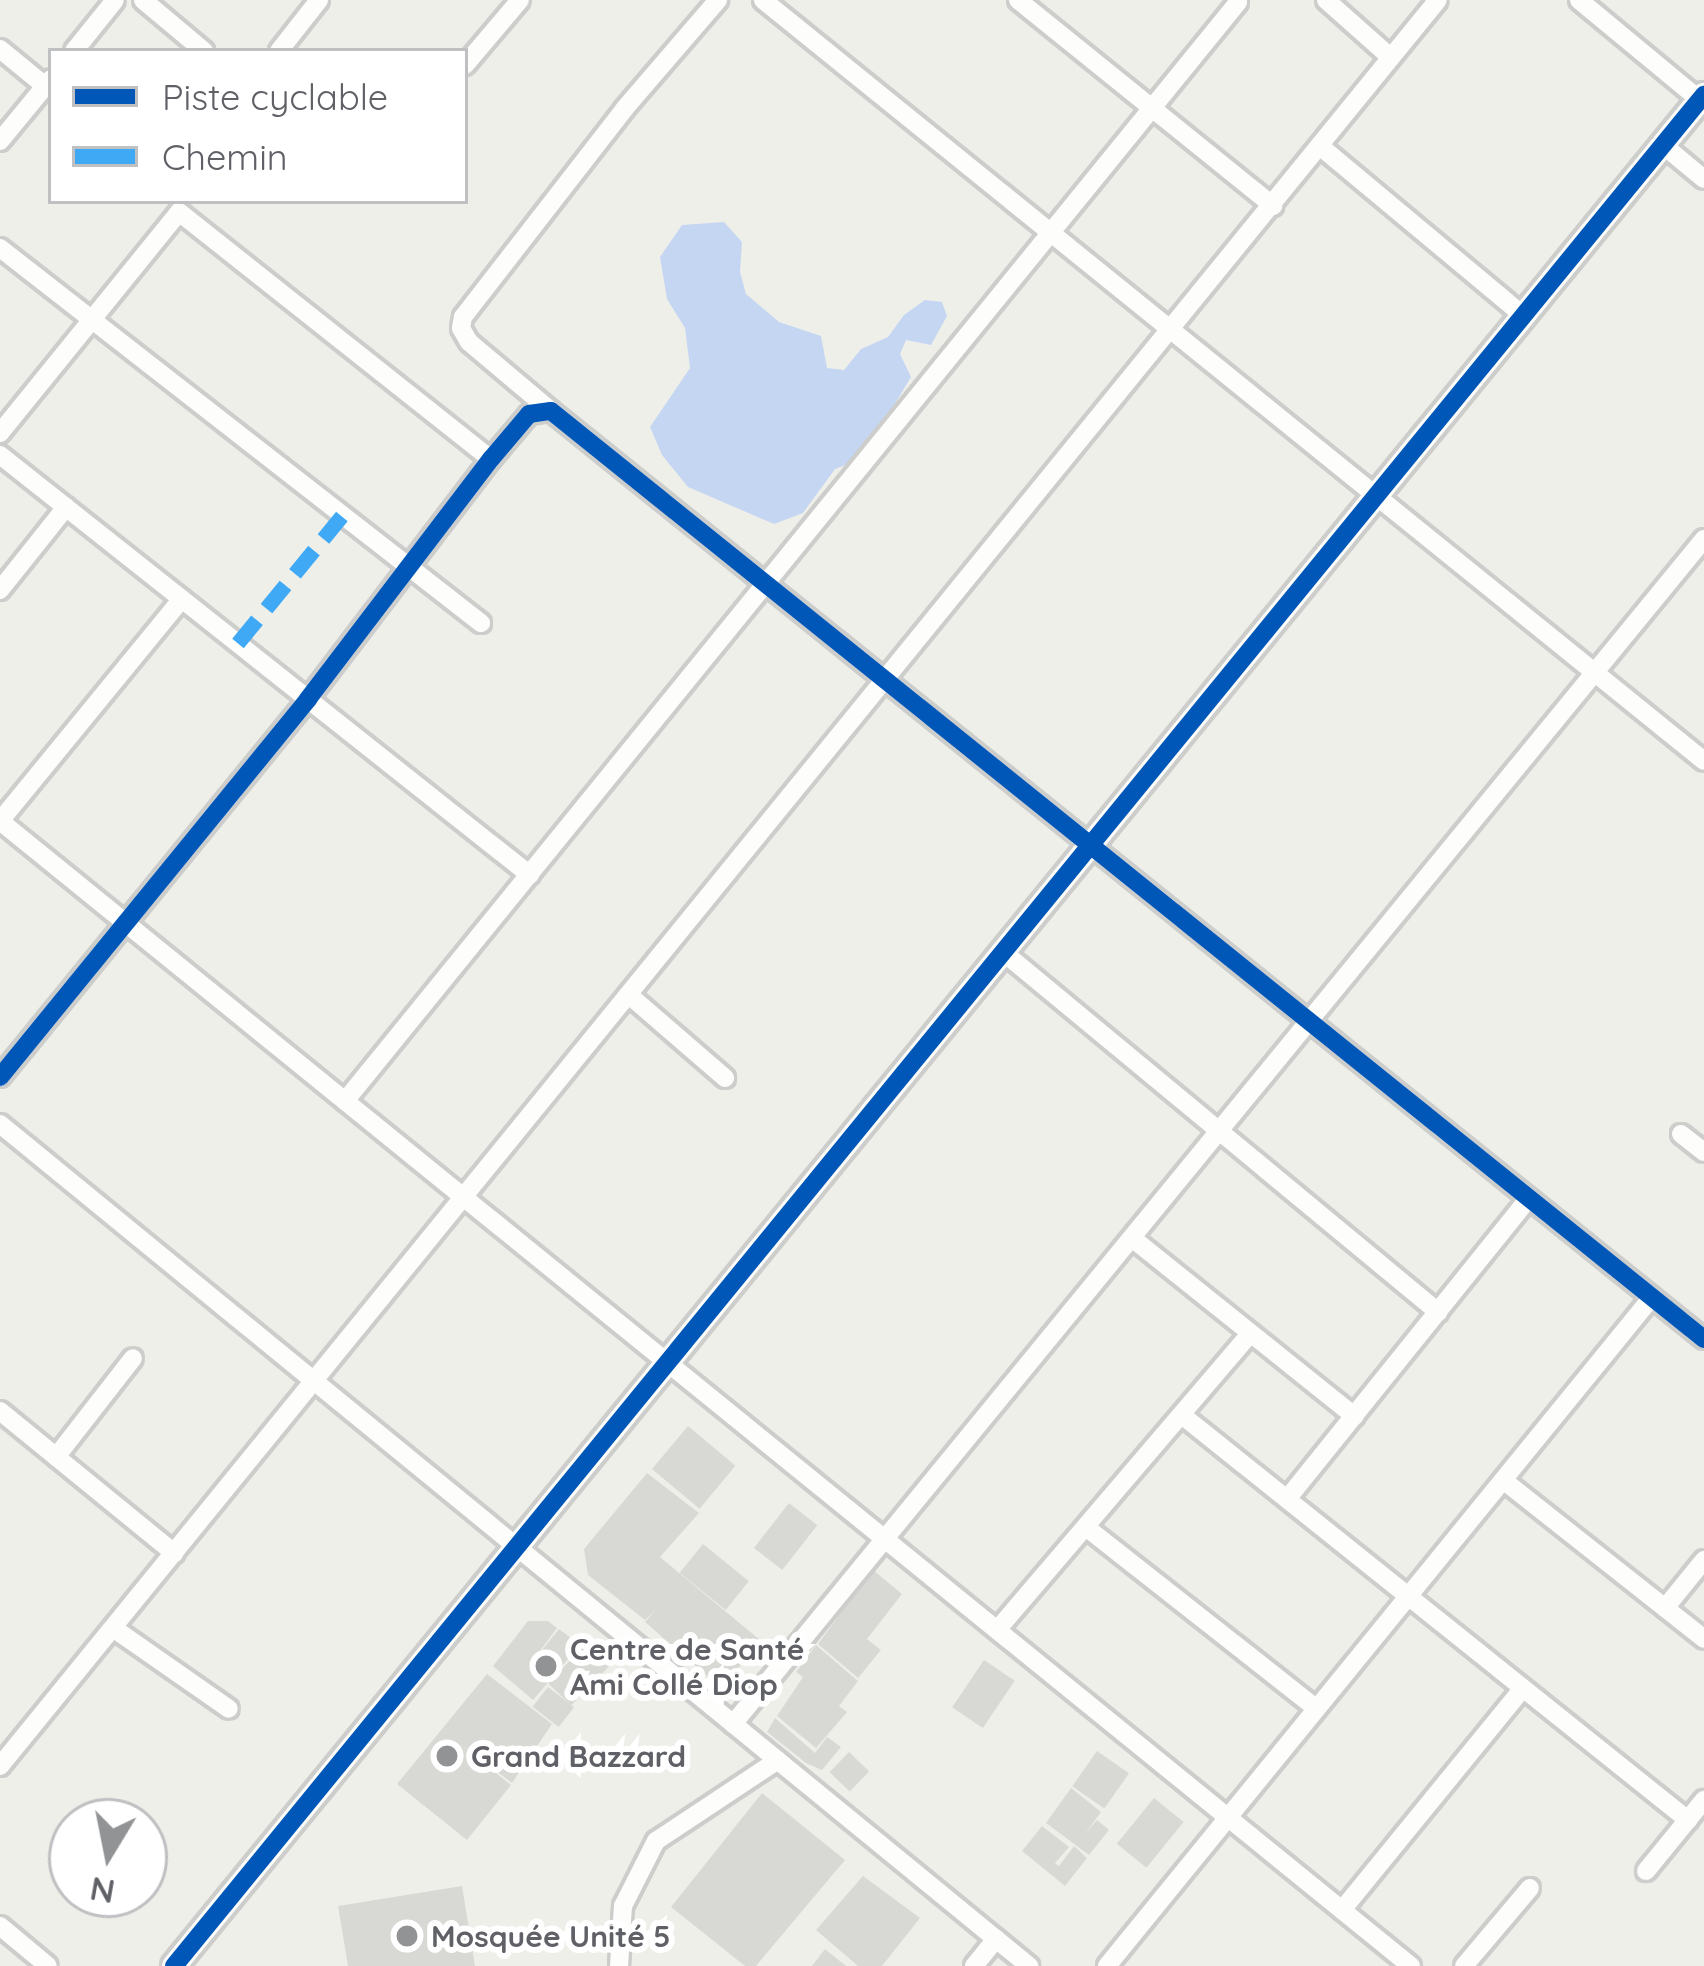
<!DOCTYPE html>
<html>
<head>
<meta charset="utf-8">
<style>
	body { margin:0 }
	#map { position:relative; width:1704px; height:1966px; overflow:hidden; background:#efefea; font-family:Quicksand,sans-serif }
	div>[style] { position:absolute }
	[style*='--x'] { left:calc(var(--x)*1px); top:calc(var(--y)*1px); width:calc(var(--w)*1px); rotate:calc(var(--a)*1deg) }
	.water>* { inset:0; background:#c5d6f2 }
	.building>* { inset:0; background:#d8d8d5; transform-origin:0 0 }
	.roads { filter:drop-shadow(3px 0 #cdcdcc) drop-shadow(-3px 0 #cdcdcc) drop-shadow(0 3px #cdcdcc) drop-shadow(0 -3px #cdcdcc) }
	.minor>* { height:18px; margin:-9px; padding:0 9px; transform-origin:9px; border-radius:9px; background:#fdfdfc }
	.tertiary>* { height:24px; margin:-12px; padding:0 12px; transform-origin:12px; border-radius:12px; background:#fdfdfc }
	.quiet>* { height:15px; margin-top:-7.5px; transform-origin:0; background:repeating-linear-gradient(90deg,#3fa9f5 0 30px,transparent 0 45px) }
	.cycleway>* { height:18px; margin:-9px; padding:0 9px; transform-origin:9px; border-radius:9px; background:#0057b8 }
	.dots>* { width:33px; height:33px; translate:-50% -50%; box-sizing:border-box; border:6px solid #fff; border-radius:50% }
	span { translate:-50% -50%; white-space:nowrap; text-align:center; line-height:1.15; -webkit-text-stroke:12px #fff; paint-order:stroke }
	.poi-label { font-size:30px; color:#606167; font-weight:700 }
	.left { translate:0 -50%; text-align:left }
	.legend { position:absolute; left:48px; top:48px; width:420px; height:156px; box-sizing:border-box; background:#fff; border:3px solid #bfc0c2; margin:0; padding:15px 21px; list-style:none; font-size:36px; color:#606167 }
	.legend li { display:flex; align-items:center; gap:24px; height:60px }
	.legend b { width:60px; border:3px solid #bfc0c2 }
	.north { position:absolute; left:48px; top:1798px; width:120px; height:120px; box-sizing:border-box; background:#fff; border:3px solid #bfc0c2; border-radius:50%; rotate:190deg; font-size:33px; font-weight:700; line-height:48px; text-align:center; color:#606167 }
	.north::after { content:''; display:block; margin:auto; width:42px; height:54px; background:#929395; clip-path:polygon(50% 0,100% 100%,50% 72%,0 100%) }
</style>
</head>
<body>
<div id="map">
	<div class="water">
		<i style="clip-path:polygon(724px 222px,742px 242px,740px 272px,746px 294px,779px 322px,821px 336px,827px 368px,844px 370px,861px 349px,888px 337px,904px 315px,925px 300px,942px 302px,947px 316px,931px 345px,906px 340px,900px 354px,911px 377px,871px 444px,857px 461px,835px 469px,803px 513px,774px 524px,688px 487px,662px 455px,650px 427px,690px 368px,685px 328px,667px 299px,660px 257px,682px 225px)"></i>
	</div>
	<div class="building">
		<i style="left:688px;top:1426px;width:62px;height:56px;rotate:40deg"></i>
		<i style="clip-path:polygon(647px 1473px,699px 1513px,660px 1557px,760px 1640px,722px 1689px,645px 1622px,656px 1609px,645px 1620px,588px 1575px,584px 1549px)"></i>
		<i style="left:789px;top:1503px;width:36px;height:57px;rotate:38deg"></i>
		<i style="left:703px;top:1544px;width:59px;height:37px;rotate:39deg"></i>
		<i style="clip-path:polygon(873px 1570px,902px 1594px,867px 1639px,881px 1650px,858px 1678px,818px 1644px)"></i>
		<i style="clip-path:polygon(528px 1621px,548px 1621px,557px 1628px,529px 1666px,559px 1629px,580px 1645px,533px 1700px,493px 1666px)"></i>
		<i style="left:587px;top:1643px;width:32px;height:56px;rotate:44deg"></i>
		<i style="clip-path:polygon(816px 1645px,858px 1681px,839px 1706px,847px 1712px,816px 1748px,777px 1716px,803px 1677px,796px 1672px)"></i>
		<i style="left:984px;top:1660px;width:37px;height:57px;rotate:34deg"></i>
		<i style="clip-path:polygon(487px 1674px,552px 1724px,512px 1783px,459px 1743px,511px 1785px,467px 1840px,397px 1784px)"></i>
		<i style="left:548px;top:1687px;width:33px;height:25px;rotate:38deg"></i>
		<i style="clip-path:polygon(775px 1718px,815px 1753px,827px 1737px,841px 1747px,822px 1770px,806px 1763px,767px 1732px)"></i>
		<i style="left:1097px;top:1751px;width:39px;height:43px;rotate:35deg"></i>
		<i style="left:849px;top:1752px;width:28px;height:28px;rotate:44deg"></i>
		<i style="clip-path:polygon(1071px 1788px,1101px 1812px,1085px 1834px,1097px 1820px,1109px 1830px,1089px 1855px,1046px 1823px)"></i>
		<i style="clip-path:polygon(762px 1793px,845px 1860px,756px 1966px,745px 1966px,671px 1907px)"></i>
		<i style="left:1154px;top:1798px;width:38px;height:59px;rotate:39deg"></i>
		<i style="clip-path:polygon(1042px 1826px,1069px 1847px,1055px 1863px,1059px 1866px,1074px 1846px,1087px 1858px,1065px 1886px,1022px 1851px)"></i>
		<i style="clip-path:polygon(863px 1876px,920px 1918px,882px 1966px,858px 1966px,816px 1930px)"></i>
		<i style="clip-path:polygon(462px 1886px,475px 1966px,348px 1966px,338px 1906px)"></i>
		<i style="clip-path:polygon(825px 1949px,846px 1966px,812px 1966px)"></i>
	</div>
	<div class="roads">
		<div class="minor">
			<i style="--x:143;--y:0;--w:80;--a:39.9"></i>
			<i style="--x:763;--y:0;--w:1210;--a:38.96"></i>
			<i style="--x:1018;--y:0;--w:328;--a:38.9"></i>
			<i style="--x:1326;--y:0;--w:84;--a:41.6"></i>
			<i style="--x:1579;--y:0;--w:157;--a:39.6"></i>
			<i style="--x:0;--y:49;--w:58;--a:39.4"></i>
			<i style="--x:74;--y:51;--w:65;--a:-51.2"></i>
			<i style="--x:279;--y:51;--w:65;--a:-51.9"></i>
			<i style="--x:465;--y:65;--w:85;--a:-49.8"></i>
			<i style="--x:0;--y:141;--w:80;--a:-50.6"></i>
			<i style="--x:1663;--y:145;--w:53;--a:39.7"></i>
			<i style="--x:1321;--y:147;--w:264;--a:39.8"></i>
			<i style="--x:0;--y:248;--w:610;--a:37.94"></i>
			<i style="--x:551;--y:411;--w:107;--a:-139.9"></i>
			<i style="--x:469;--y:342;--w:16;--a:-120"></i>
			<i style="--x:461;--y:328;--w:11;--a:-80"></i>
			<i style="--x:463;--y:317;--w:264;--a:-52.2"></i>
			<i style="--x:625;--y:108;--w:143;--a:-49.3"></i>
			<i style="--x:0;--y:433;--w:284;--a:-51"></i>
			<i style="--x:179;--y:212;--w:398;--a:38.4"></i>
			<i style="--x:0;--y:455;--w:676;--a:38.4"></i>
			<i style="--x:0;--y:590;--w:106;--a:-51.5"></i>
			<i style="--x:0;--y:821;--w:1817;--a:39.06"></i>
			<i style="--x:0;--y:821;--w:287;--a:-50.7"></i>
			<i style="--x:1003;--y:952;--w:565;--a:39.61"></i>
			<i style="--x:629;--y:995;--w:127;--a:40.8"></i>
			<i style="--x:0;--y:1077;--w:488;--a:-50.8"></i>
			<i style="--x:308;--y:699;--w:302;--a:-52.7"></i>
			<i style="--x:491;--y:459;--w:59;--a:-49.8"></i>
			<i style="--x:529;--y:414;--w:22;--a:-8"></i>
			<i style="--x:551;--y:411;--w:1480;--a:38.83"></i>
			<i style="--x:345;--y:1101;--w:1416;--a:-50.9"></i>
			<i style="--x:0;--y:1124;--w:1330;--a:39.29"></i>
			<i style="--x:1681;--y:1134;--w:29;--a:38"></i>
			<i style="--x:1132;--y:1238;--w:285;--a:38.7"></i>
			<i style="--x:0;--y:1411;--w:225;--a:39.2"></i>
			<i style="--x:1183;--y:1416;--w:647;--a:38.66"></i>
			<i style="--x:56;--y:1457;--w:125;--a:-52.1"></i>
			<i style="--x:1503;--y:1480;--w:256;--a:38.3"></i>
			<i style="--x:1287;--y:1499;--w:386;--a:-51.2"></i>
			<i style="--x:1087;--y:1528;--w:291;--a:38.2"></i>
			<i style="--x:1665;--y:1608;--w:62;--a:-50.9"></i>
			<i style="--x:113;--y:1628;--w:141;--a:34.9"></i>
			<i style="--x:997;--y:1630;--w:389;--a:-49.5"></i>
			<i style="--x:733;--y:1724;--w:1532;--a:-50.67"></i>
			<i style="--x:0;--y:1766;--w:2277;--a:-50.85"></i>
			<i style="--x:1646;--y:1871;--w:92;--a:-50.8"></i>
			<i style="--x:1342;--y:1910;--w:286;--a:-50.8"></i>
			<i style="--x:0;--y:1926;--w:62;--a:39.8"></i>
			<i style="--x:619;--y:1966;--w:60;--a:-86.2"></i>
			<i style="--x:623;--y:1906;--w:73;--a:-63.1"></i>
			<i style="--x:656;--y:1841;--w:146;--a:-33.6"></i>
			<i style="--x:974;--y:1966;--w:35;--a:-51"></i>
			<i style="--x:1107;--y:1966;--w:863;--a:-50.83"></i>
			<i style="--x:1464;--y:1966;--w:102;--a:-49.8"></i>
		</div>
		<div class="tertiary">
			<i style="--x:174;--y:1966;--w:2417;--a:-50.73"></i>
		</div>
	</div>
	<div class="quiet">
		<i style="--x:238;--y:643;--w:164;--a:-50.7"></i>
	</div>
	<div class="cycleway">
		<i style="--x:0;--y:1077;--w:488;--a:-50.8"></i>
		<i style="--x:308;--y:699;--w:302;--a:-52.7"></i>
		<i style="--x:491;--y:459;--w:59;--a:-49.8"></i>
		<i style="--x:529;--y:414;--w:22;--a:-8"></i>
		<i style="--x:551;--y:411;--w:1480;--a:38.83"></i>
		<i style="--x:174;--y:1966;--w:2417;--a:-50.73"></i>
	</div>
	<div class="dots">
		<i style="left:546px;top:1666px;background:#929395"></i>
		<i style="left:447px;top:1756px;background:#929395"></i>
		<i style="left:407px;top:1936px;background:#929395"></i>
	</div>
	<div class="poi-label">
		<span class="left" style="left:570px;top:1666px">Centre de Santé<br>Ami Collé Diop</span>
		<span class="left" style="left:471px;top:1756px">Grand Bazzard</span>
		<span class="left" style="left:431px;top:1936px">Mosquée Unité 5</span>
	</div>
	<ul class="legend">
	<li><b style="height:15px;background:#0057b8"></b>Piste cyclable</li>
	<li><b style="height:15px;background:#3fa9f5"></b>Chemin</li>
	</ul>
	<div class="north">N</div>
</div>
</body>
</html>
